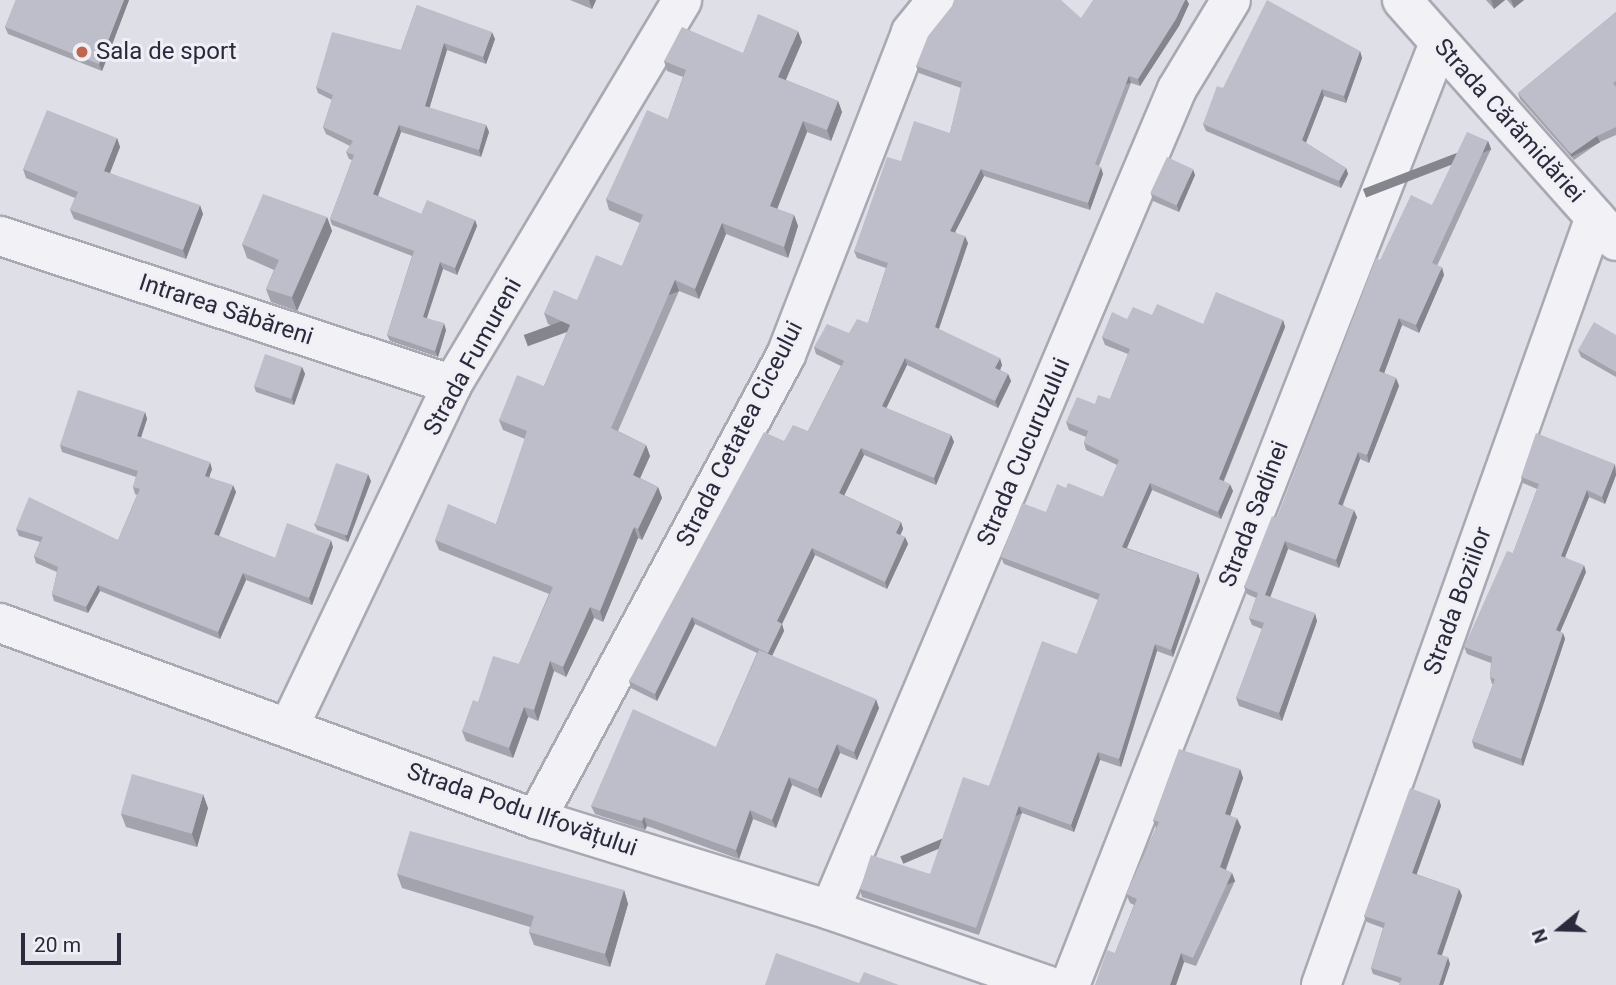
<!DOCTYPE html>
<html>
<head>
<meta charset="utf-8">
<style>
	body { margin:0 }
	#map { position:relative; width:1616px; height:985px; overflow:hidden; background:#dfe0e7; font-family:Roboto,sans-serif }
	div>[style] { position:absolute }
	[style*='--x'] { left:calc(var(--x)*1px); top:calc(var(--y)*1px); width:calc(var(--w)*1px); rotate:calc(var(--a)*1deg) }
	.roads { filter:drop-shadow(2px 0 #a9a9b4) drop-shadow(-2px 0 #a9a9b4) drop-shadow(0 2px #a9a9b4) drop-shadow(0 -2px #a9a9b4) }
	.minor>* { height:38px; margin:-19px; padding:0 19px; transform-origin:19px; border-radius:19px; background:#f2f2f6 }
	.wall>* { inset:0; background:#a3a3ad }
	.shaded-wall>* { inset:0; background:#84858d; transform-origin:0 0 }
	.building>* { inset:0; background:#bdbec9; transform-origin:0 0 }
	.dots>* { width:19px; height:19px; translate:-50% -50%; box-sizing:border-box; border:4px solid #efeff5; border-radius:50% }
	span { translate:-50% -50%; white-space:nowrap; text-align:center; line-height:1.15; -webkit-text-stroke:6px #efeff5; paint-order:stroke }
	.poi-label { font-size:24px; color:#2a2a3d }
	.left { translate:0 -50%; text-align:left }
	.street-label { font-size:24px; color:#2a2a3d }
	.north { position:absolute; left:1525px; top:894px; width:70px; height:70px; -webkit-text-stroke:5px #efeff5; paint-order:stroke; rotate:251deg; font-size:19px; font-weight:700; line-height:28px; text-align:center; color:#2a2a3d }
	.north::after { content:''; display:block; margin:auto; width:24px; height:32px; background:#2a2a3d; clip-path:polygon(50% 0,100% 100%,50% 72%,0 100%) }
	.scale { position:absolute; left:21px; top:933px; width:100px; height:32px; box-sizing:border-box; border:4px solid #2a2a3d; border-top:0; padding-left:9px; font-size:21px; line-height:24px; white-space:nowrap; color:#2a2a3d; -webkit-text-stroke:5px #efeff5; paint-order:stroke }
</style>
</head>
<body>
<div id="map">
	<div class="roads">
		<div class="minor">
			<i style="--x:1402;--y:0;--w:322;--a:48.4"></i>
			<i style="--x:0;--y:236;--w:476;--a:18.2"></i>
			<i style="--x:0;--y:623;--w:571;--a:20.09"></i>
			<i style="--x:536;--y:819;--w:308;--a:17.2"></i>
			<i style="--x:830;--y:910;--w:230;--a:19.1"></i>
			<i style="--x:289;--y:727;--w:379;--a:-64.5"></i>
			<i style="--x:452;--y:385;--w:448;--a:-59.1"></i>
			<i style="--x:536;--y:819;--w:527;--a:-61.68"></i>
			<i style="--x:786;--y:355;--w:346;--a:-68.8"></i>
			<i style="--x:911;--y:32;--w:41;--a:-50.9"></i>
			<i style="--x:830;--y:910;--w:891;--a:-67.09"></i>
			<i style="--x:1177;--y:89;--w:104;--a:-58.8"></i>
			<i style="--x:1070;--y:985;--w:1012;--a:-68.61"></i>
			<i style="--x:1321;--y:985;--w:815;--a:-70.37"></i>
		</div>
	</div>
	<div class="wall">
		<i style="clip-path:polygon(16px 0,129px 0,102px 71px,8px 34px,5px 27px)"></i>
		<i style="clip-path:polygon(570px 0,596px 0,592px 9px)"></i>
		<i style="clip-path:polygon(1486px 0,1505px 0,1494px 9px)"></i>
		<i style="clip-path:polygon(1507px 0,1524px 0,1514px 8px)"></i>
		<i style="clip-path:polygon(1189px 4px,1179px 26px,1140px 86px,1131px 83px,1099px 166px,1103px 174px,1090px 210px,984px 176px,955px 232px,968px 243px,939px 329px,1002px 365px,1000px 370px,1008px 374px,1011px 381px,998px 408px,907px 365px,886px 408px,951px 435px,954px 442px,936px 485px,864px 455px,844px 495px,901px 522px,903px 529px,900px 535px,905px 537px,908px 544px,887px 589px,815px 555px,782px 624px,784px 631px,772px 656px,879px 708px,857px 760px,840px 753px,821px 798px,792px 785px,776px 828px,753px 819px,739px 859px,647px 826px,645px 830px,595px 814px,591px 806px,716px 747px,757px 653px,695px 624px,657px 701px,631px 688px,629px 681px,784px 441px,808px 431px,841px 366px,816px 354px,814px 347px,849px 333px,868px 323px,886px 268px,857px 258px,854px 251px,901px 161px,950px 133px,961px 88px,919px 73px,916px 66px,1081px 18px)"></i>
		<i style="clip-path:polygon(417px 5px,495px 39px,486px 64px,447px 50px,429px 108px,486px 125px,489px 132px,481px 157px,401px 132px,378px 196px,421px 214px,475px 220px,477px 226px,457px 275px,443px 269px,427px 318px,446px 330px,438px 357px,390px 341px,387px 335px,412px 256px,332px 225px,330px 219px,352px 160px,349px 159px,346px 152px,350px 146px,326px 134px,323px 127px,332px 100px,318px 93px,316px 87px,401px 50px)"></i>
		<i style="clip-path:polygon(1616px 12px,1616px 135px,1600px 142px,1574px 160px,1520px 99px,1518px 93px)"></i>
		<i style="clip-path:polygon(802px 42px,786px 80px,838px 101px,842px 112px,831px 141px,807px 132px,777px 209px,794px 215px,798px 226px,788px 258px,726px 234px,699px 299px,679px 291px,618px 431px,646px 445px,650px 456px,640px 478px,658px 487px,662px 498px,642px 540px,638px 538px,603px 622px,594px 618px,566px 677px,554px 671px,538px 721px,528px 717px,513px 758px,466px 741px,462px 731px,478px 702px,519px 664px,549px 594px,439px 550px,435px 540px,496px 524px,525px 439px,503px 430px,499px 420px,544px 386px,567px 332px,548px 324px,544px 313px,577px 300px,622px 266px,640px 223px,609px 210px,606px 199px,668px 119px,683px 77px,667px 71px,664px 61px,743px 53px)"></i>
		<i style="clip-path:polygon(1360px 51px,1362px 58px,1346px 103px,1324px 96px,1306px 143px,1346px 168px,1348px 174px,1341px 188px,1206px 131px,1203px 124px,1223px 88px)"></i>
		<i style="clip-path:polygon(117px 138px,120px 147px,110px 173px,203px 214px,186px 259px,74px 219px,70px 210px,75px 198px,26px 178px,23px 169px)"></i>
		<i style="clip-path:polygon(1488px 141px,1491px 149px,1437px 266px,1444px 275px,1419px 333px,1402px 325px,1384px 373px,1396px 378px,1399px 386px,1369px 463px,1360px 459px,1343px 505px,1357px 517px,1339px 568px,1288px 549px,1270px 597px,1317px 621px,1282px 721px,1239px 706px,1236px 698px,1262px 629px,1252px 625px,1249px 618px,1256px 598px,1247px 594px,1244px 587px,1277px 518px,1380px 260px,1432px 205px)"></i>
		<i style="clip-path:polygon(1195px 175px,1179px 212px,1153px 201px,1151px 194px)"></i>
		<i style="clip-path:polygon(327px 217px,332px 231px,297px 311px,271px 302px,266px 289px,274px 270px,247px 258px,242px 244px)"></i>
		<i style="clip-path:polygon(1152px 315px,1203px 324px,1283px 320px,1285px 327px,1224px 481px,1233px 491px,1221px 519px,1152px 490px,1127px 548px,1198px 573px,1200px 581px,1173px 657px,1157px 651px,1121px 767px,1100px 760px,1074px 832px,1022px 813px,979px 935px,862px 897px,860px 889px,930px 874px,1077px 654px,1098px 600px,1004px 564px,1001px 557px,1046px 512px,1066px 488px,1103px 497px,1117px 465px,1086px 450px,1084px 443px,1086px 437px,1069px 430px,1066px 422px,1095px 404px,1110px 399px,1128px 354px,1105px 345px,1102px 337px,1127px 319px)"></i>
		<i style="clip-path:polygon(1616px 335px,1616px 377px,1581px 357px,1578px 350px)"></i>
		<i style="clip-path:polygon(302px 367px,305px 374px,294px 405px,256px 392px,254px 386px)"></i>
		<i style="clip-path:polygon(145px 412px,147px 419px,141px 438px,212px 469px,209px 477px,236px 492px,219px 536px,275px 558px,333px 547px,312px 605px,246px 580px,220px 639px,100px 591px,88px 613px,54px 601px,52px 594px,57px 572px,36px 563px,34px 556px,40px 542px,19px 536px,16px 529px,118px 540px,137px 495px,135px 494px,133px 487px,136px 477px,62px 452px,60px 445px)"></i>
		<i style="clip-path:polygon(1615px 464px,1616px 475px,1605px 504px,1589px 497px,1565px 557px,1586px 572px,1560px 632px,1563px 633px,1565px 639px,1523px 766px,1474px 748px,1472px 741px,1493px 684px,1492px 684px,1490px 677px,1491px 663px,1467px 654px,1464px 647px,1513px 553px,1537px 489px,1523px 483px,1521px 477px)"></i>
		<i style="clip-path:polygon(371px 481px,348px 542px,317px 530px,314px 524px)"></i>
		<i style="clip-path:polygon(1240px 769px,1243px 778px,1230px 816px,1241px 827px,1226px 870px,1232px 873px,1235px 881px,1196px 966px,1184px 962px,1176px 985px,1095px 985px,1115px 953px,1134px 905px,1130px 903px,1126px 894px,1156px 828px,1153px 820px)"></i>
		<i style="clip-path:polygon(1439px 799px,1441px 806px,1416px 874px,1459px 889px,1462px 896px,1442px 955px,1450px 964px,1443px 985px,1399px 985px,1400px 983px,1373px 974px,1371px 968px,1383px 928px,1367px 922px,1364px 916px)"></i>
		<i style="clip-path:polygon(208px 808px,197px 847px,126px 827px,121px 814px)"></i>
		<i style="clip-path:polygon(397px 874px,624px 890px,628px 904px,610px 967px,534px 945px,529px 932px,530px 927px,402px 888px)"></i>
	</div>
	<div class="shaded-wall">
		<i style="clip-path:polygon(124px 0,129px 0,102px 71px,99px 64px)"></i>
		<i style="clip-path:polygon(589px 0,596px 0,592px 9px)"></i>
		<i style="clip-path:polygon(1185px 0,1187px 0,1189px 4px,1179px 26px,1140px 86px,1138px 79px)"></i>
		<i style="clip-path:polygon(1491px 0,1505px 0,1494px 9px)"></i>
		<i style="clip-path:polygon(1511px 0,1524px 0,1514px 8px)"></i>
		<i style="clip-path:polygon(798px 31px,802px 42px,782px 88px,778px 77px)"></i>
		<i style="clip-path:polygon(492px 32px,495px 39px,486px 64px,483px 57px)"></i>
		<i style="clip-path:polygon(444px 43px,447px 50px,428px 113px,425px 106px)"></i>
		<i style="clip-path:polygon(1360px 51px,1362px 58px,1346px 103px,1344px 96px)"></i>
		<i style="left:1129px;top:76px;width:7px;height:94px;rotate:74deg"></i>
		<i style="clip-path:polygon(1322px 89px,1324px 96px,1304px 147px,1302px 140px)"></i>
		<i style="clip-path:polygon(838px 101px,842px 112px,831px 141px,827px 130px)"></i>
		<i style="clip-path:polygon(803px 121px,807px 132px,774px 217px,770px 206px)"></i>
		<i style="clip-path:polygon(399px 125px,401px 132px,376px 201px,373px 194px)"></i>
		<i style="clip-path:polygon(486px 125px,489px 132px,481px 157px,479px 150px)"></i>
		<i style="left:1597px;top:136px;width:7px;height:32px;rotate:63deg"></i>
		<i style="clip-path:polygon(117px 138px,120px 147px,107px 180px,104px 171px)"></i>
		<i style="left:1488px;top:141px;width:9px;height:134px;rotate:69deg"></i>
		<i style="clip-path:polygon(1101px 167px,1103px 174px,1090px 210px,1088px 203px)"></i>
		<i style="clip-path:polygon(1346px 168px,1348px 174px,1341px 188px,1339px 181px)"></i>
		<i style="clip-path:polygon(981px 169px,984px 176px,952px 238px,950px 231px)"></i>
		<i style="clip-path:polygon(1193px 169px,1195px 175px,1179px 212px,1177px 205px)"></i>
		<i style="clip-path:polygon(200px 205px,203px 214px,186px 259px,183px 250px)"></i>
		<i style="clip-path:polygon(794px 215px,798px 226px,788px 258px,784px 247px)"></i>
		<i style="clip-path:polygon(327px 217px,332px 231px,297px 311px,292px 297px)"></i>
		<i style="clip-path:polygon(475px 220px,477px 226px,457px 275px,455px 268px)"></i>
		<i style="clip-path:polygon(722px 223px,726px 234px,699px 299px,695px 289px)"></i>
		<i style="clip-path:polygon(965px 236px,968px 243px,937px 334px,935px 327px)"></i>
		<i style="clip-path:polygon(440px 262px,443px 269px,425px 323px,423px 317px)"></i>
		<i style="clip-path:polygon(1442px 267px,1444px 275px,1419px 333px,1416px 325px)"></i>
		<i style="left:675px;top:280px;width:12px;height:161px;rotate:70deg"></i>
		<i style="clip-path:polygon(1399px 318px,1402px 325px,1382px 379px,1379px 371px)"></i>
		<i style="clip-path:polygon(1283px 320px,1285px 327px,1221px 487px,1219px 479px)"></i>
		<i style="clip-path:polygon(444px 323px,446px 330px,438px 357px,435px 351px)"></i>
		<i style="clip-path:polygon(905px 358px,907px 365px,884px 413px,882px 406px)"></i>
		<i style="clip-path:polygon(1000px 358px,1002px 365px,998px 375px,995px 368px)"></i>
		<i style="clip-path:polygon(302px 367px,305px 374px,294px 405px,292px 399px)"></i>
		<i style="clip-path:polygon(1008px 374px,1011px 381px,998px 408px,995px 401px)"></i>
		<i style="clip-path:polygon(1396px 378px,1399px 386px,1369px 463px,1367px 455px)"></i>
		<i style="clip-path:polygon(145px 412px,147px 419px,139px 443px,137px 436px)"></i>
		<i style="clip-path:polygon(951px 435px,954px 442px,936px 485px,934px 478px)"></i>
		<i style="clip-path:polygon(646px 445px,650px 456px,637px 485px,633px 475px)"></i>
		<i style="clip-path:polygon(861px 448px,864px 455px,842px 500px,839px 493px)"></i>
		<i style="clip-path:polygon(1358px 452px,1360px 459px,1340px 511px,1338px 504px)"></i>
		<i style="clip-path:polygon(210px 462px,212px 469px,207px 483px,205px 476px)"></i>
		<i style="clip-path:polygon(1615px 464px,1616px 475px,1605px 504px,1602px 497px)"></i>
		<i style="clip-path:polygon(368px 474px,371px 481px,348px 542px,345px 536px)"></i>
		<i style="clip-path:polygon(1150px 483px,1152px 490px,1124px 554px,1122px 547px)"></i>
		<i style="clip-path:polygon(1230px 484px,1233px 491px,1221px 519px,1218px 512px)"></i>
		<i style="clip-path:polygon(233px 485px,236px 492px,217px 541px,214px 534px)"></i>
		<i style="clip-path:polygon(658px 487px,662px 498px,642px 540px,638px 529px)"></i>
		<i style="clip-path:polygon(1587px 490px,1589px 497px,1563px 562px,1561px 556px)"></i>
		<i style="clip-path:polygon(1354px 510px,1357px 517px,1339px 568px,1336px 560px)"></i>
		<i style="clip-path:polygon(901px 522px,903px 529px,898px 540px,896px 533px)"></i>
		<i style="clip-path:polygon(634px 527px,638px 538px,603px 622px,600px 611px)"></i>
		<i style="clip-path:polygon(905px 537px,908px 544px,887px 589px,885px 582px)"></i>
		<i style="clip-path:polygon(331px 540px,333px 547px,312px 605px,309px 598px)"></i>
		<i style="clip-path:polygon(1285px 541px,1288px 549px,1268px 603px,1265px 595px)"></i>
		<i style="clip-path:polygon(812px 548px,815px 555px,782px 624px,784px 631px,770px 660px,768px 653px,777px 621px)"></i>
		<i style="clip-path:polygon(1584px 565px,1586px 572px,1558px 637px,1556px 630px)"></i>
		<i style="clip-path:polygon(243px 573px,246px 580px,220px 639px,218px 632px)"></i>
		<i style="clip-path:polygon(1198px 573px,1200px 581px,1173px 657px,1171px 650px)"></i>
		<i style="clip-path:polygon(98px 585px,100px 591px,88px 613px,86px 607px)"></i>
		<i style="clip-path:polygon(590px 607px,594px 618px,566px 677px,563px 667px)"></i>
		<i style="clip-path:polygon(1315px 613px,1317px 621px,1282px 721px,1279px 713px)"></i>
		<i style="clip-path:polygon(692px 617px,695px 624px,657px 701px,655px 694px)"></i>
		<i style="clip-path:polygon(1563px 633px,1565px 639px,1523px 766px,1521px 759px)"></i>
		<i style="clip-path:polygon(1155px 644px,1157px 651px,1121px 767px,1119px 759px)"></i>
		<i style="clip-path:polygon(550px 661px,554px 671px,538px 721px,534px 710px)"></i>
		<i style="clip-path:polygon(876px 699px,879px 708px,857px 760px,854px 752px)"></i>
		<i style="clip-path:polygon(524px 707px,528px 717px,513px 758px,509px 748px)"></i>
		<i style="clip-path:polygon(837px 744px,840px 753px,821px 798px,818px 789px)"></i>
		<i style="clip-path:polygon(1098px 752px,1100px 760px,1074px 832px,1071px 825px)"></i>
		<i style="clip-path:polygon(1240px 769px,1243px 778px,1228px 822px,1225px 814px)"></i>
		<i style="clip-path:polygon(789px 777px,792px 785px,776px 828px,772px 820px)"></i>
		<i style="clip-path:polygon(203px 794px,208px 808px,197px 847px,192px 834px)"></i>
		<i style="clip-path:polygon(1439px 799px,1441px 806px,1415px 879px,1412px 873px)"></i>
		<i style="left:1019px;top:806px;width:8px;height:129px;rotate:67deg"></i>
		<i style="clip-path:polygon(750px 810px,753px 819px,739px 859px,736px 850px)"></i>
		<i style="clip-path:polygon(644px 817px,647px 826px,645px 830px,642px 821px)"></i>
		<i style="clip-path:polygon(1237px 818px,1241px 827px,1223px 876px,1220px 867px)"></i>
		<i style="left:1232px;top:873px;width:9px;height:94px;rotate:69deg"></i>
		<i style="clip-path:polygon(1459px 889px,1462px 896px,1440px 960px,1437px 954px)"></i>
		<i style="clip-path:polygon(624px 890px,628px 904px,610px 967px,605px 954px)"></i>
		<i style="clip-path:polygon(1181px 953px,1184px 962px,1176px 985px,1170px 985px)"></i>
		<i style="clip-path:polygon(1448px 957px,1450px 964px,1443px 985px,1439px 985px)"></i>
	</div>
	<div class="building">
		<i style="clip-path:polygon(16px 0,124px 0,99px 64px,5px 27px)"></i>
		<i style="clip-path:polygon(954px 0,1061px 0,1081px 18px,1093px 0,1185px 0,1176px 19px,1138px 79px,1129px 76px,1095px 164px,1101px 167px,1088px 203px,981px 169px,950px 231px,965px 236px,935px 327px,1000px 358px,995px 368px,1008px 374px,995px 401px,905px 358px,882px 406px,951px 435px,934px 478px,861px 448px,839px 493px,901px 522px,896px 533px,905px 537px,885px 582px,812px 548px,777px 621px,782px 624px,768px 653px,692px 617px,655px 694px,629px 681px,764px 432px,784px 441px,793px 425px,808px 431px,844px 361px,814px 347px,827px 324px,849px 333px,857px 319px,868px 323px,888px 263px,854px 251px,887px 157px,901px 161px,914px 121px,950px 133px,962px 82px,916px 66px,928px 36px,952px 6px)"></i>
		<i style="clip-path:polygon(1267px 0,1360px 51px,1344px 96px,1322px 89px,1302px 140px,1346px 168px,1339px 181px,1203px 124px,1217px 86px,1223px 88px)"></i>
		<i style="clip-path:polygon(417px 5px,492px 32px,483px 57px,444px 43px,425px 106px,486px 125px,479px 150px,399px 125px,373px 194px,421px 214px,427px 200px,475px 220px,455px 268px,440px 262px,423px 317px,444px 323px,435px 351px,387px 335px,414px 251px,330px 219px,354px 155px,346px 152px,353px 141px,323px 127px,333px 95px,316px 87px,332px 32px,401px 50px)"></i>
		<i style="clip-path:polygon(1616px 12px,1616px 81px,1613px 83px,1616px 87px,1616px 127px,1597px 136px,1571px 154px,1518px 93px)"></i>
		<i style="clip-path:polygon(758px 14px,798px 31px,778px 77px,838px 101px,827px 130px,803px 121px,770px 206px,794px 215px,784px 247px,722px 223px,695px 289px,675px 280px,611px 428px,646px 445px,633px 475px,658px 487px,638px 529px,634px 527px,600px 611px,590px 607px,563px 667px,550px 661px,534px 710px,524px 707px,509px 748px,462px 731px,473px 700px,478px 702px,493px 656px,519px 664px,553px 587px,435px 540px,448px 504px,496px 524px,527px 431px,499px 420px,517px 375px,544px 386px,570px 325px,544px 313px,554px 290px,577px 300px,596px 255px,622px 266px,643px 215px,606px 199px,647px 110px,668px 119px,686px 70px,664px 61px,682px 27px,743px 53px)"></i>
		<i style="clip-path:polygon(47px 110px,117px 138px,104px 171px,200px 205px,183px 250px,70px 210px,78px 192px,23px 169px)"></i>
		<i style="clip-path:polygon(1467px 132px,1488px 141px,1432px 263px,1442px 267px,1416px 325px,1399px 318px,1379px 371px,1396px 378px,1367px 455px,1358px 452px,1338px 504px,1354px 510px,1336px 560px,1285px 541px,1265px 595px,1315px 613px,1279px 713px,1236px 698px,1264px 623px,1249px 618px,1258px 593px,1244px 587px,1272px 516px,1277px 518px,1376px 258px,1380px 260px,1411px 195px,1432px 205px)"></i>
		<i style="left:1167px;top:157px;width:29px;height:40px;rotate:25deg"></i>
		<i style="clip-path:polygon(263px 194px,327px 217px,292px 297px,266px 289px,279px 260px,242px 244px)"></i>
		<i style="clip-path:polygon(1216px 292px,1283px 320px,1219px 479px,1230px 484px,1218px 512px,1150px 483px,1122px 547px,1198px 573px,1171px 650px,1155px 644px,1119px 759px,1098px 752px,1071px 825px,1019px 806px,976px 928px,860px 889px,871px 855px,930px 874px,963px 777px,989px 786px,1042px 641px,1077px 654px,1100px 594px,1001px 557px,1022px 503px,1046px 512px,1057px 484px,1066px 488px,1068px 483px,1103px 497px,1119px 460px,1084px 443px,1088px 431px,1066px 422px,1077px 397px,1095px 404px,1098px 395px,1110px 399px,1130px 349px,1102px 337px,1112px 312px,1127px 319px,1133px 307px,1152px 315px,1157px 304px,1203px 324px)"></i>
		<i style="clip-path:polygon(1594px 322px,1616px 335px,1616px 372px,1578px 350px)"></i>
		<i style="left:265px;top:354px;width:39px;height:34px;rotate:19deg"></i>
		<i style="clip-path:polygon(78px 390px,145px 412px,137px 436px,210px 462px,205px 476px,233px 485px,214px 534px,275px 558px,287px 523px,331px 540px,309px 598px,243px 573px,218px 632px,98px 585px,86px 607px,52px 594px,58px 567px,34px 556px,43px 537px,16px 529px,29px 497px,118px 540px,140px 489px,133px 487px,138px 471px,60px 445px)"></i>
		<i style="clip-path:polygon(1536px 433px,1615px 464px,1602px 497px,1587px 490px,1561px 556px,1584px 565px,1556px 630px,1563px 633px,1521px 759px,1472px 741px,1495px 679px,1490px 677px,1492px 657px,1464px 647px,1507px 551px,1513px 553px,1539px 484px,1521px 477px)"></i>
		<i style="left:336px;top:463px;width:34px;height:65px;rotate:19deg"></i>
		<i style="clip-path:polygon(759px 650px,876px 699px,854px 752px,837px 744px,818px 789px,789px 777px,772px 820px,750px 810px,736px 850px,644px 817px,642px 821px,591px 806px,633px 709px,716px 747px)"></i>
		<i style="clip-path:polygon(1179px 749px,1240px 769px,1225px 814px,1237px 818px,1220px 867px,1232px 873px,1193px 958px,1181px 953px,1170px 985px,1095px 985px,1107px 950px,1115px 953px,1137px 899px,1126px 894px,1159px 822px,1153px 820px)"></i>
		<i style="left:132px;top:774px;width:74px;height:41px;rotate:16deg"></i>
		<i style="clip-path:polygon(1410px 788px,1439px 799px,1412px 873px,1459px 889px,1437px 954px,1448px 957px,1439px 985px,1399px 985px,1402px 978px,1371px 968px,1385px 923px,1364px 916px)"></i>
		<i style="clip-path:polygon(410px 831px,624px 890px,605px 954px,529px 932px,534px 916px,397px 874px)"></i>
		<i style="clip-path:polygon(776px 953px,859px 983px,864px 972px,899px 985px,765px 985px)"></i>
	</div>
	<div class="dots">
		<i style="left:82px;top:52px;background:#c16550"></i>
	</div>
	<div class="poi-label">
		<span class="left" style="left:96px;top:52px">Sala de sport</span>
	</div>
	<div class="street-label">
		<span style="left:1509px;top:121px;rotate:48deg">Strada Cărămidăriei</span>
		<span style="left:226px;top:310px;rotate:18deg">Intrarea Săbăreni</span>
		<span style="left:473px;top:357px;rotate:-61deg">Strada Fumureni</span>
		<span style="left:740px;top:434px;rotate:-63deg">Strada Cetatea Ciceului</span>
		<span style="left:1024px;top:452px;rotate:-67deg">Strada Cucuruzului</span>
		<span style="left:1254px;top:514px;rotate:-69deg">Strada Sadinei</span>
		<span style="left:1458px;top:601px;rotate:-70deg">Strada Boziilor</span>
		<span style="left:522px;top:810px;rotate:19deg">Strada Podu Ilfovățului</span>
	</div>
	<div class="north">N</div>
	<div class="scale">20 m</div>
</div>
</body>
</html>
